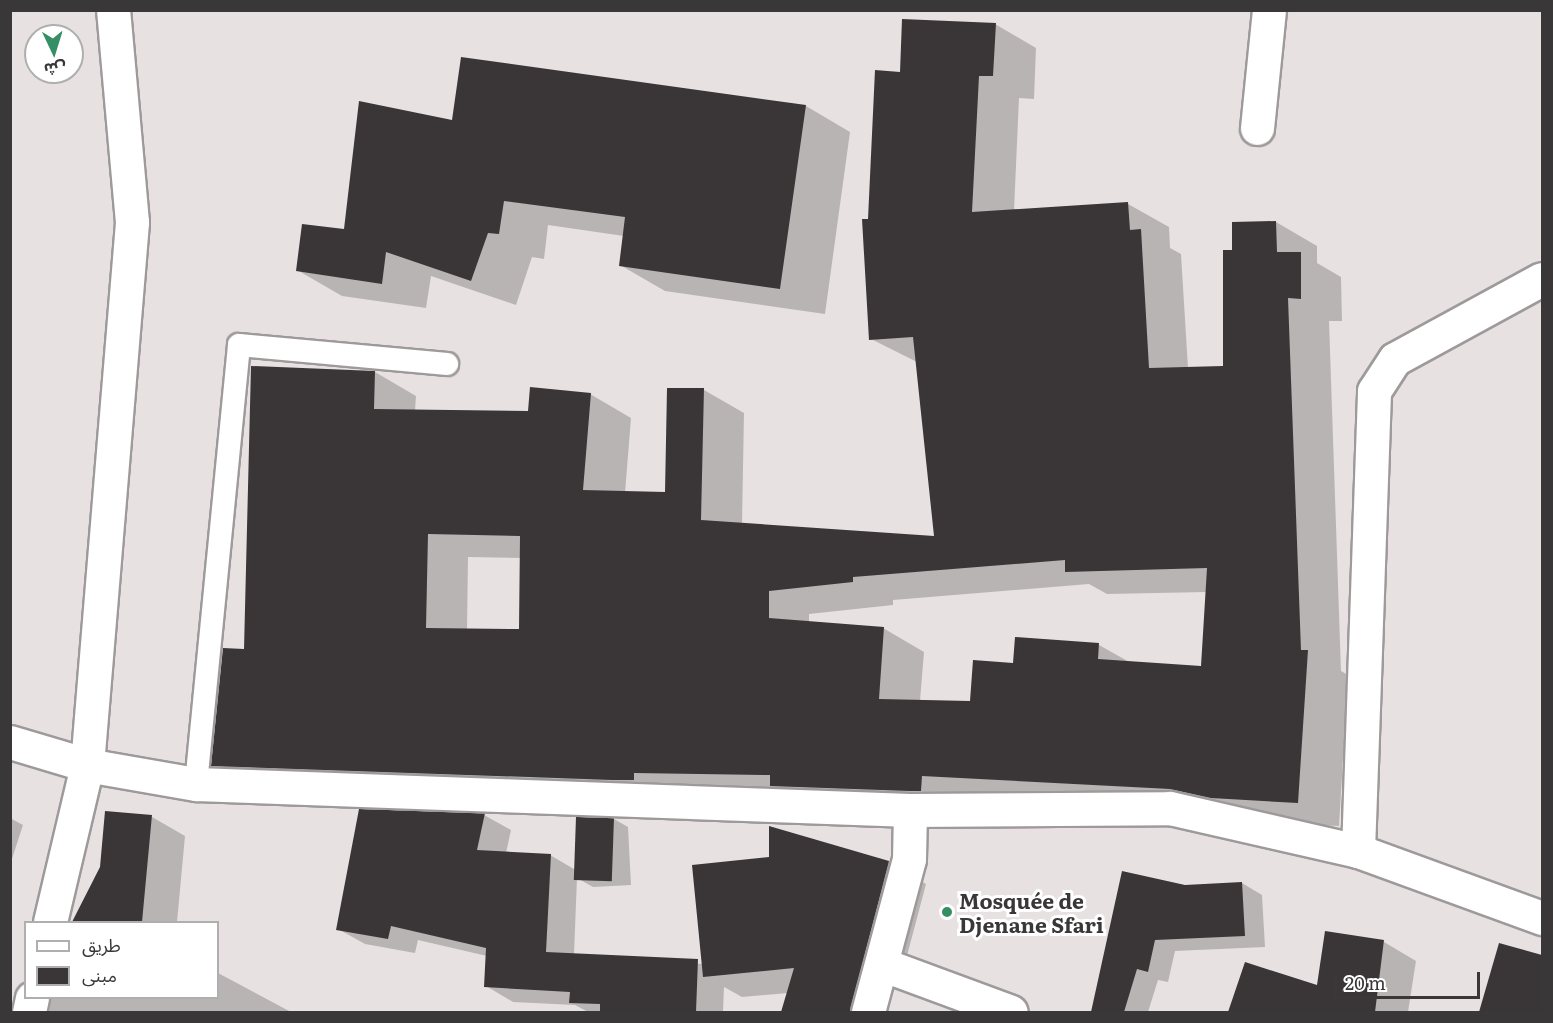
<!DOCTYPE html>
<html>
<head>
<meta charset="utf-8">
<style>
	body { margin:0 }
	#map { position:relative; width:1553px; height:1023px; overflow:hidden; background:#e7e1e2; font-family:Literata,"Noto Sans Arabic",serif }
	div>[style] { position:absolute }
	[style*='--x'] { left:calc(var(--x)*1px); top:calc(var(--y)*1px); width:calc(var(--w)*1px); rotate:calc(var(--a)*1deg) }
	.shadow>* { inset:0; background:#0003 }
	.building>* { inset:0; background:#3a3637; transform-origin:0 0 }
	.roads { filter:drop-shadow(2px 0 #9e999a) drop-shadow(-2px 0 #9e999a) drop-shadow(0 2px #9e999a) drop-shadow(0 -2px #9e999a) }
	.lane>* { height:22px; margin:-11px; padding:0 11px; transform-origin:11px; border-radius:11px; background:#fff }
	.street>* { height:33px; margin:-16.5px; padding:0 16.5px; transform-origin:16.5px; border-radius:16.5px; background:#fff }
	.secondary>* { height:33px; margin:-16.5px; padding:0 16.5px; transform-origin:16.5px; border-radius:16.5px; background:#fff }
	.dots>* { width:16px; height:16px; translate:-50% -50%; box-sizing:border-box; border:3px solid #fff; border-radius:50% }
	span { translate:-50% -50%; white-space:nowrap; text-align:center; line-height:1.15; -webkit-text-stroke:6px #fff; paint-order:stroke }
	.poi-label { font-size:21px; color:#393737; font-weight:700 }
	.left { translate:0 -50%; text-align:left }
	.frame { position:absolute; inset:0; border:12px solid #393737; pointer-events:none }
	.legend { position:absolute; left:24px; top:921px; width:195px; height:78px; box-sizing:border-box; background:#fff; border:2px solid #b0afaf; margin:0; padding:8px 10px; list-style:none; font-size:18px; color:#393737 }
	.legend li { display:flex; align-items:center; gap:12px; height:30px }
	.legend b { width:30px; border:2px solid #b0afaf }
	.north { position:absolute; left:24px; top:24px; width:60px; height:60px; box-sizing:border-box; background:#fff; border:2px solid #b0afaf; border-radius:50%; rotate:176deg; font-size:16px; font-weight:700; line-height:24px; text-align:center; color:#393737 }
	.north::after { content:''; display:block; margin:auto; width:21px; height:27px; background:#368e64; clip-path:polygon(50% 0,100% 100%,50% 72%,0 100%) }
	.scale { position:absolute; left:1334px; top:972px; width:146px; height:27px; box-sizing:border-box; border:3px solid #393737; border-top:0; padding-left:8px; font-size:18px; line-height:21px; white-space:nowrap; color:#393737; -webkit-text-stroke:4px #fff; paint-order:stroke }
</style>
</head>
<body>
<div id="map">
	<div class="shadow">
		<i style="clip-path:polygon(evenodd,995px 24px,1036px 48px,1034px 99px,1019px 98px,1014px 211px,1128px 204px,1169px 227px,1170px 248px,1181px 254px,1188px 368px,1224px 367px,1234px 252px,1276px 222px,1317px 246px,1317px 263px,1341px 277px,1342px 321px,1329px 321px,1341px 671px,1348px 675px,1339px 826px,254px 788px,213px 765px,246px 650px,375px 372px,416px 396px,415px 411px,529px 413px,590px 394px,631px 418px,625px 493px,667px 493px,704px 390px,744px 413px,742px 525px,936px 538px,917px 362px,871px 339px,869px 220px,901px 73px,995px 24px,468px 557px,521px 558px,520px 631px,467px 630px,468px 557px,995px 24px,1089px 584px,1107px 594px,1207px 592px,1202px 668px,1131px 663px,1099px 645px,1015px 664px,972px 702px,920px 701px,924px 652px,883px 628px,809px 623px,809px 614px,893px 605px,893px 600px,1089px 584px)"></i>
		<i style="clip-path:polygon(806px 106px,850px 132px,825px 314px,665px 291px,620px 265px,624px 236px,548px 225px,544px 259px,532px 257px,516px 305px,431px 276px,426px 308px,342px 296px,297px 270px,345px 231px,453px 122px)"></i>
		<i style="clip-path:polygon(106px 812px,152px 817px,185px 836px,177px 922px,74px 922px,101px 867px)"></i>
		<i style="clip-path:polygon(484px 815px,511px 830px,506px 853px,550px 855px,579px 872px,614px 819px,628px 827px,631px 885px,593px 887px,577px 878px,574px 954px,703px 964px,888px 862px,926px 884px,899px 986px,843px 970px,838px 981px,891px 1012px,783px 1012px,788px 993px,742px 997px,724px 987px,723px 1012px,588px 1012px,575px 1005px,513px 1002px,486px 986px,487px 956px,418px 940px,415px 953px,365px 944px,338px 929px)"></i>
		<i style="clip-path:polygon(10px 818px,23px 825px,10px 865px)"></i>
		<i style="clip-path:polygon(1124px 873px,1184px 886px,1242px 883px,1262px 895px,1265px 947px,1175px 951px,1168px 982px,1158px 980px,1148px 1012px,1093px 1012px)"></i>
		<i style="clip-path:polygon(1384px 942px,1416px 961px,1408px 1012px,1230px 1012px,1246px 963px,1318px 987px)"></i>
		<i style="clip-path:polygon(1500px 945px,1542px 959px,1542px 1012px,1480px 1012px)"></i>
		<i style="clip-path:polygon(218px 973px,291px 1012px,49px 1012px,51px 998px,218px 998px)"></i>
	</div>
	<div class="building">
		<i style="clip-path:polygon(evenodd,902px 19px,996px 23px,993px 76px,979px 76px,972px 212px,1128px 202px,1130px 230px,1141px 229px,1149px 368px,1223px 366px,1223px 250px,1232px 250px,1232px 222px,1276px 221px,1277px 252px,1301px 252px,1301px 299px,1288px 298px,1301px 650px,1308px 650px,1298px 803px,1211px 798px,1170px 789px,922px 776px,921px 791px,910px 791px,770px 786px,770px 775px,634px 773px,634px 780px,612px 780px,211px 766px,223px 648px,244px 649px,251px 366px,375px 371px,374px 409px,528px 411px,530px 387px,591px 393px,583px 490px,665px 492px,667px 388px,704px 388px,701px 520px,934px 536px,913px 337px,869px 340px,862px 219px,868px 219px,875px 70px,900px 72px,902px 19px,428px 534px,520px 536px,519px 629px,426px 628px,428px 534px,902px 19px,1065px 560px,1065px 572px,1207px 568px,1201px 666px,1098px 659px,1099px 643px,1015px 637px,1013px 663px,973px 660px,970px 701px,879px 699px,884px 627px,769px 618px,769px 591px,853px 582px,853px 577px,1065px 560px)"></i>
		<i style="clip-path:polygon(461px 57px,806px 105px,780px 289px,619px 266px,625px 217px,504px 201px,499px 234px,488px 233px,471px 281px,386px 252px,382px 284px,296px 271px,302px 224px,344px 229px,359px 101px,452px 120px)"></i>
		<i style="clip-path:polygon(359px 809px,485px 813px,477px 850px,551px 854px,546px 952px,698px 959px,696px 1012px,600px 1012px,600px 1004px,569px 1003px,570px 992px,484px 987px,486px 948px,391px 926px,388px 939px,336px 930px)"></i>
		<i style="clip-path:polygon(105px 811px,152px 815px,142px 922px,72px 922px,100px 867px)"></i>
		<i style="left:576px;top:817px;width:38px;height:63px;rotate:2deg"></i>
		<i style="clip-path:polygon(769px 826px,889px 861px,850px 1012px,781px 1012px,794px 968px,703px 977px,692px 865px,769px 857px)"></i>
		<i style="clip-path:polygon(1122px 871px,1185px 885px,1242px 882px,1245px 936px,1155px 940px,1148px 972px,1137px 969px,1124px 1012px,1091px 1012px)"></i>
		<i style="clip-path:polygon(1325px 931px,1384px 940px,1375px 1012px,1228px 1012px,1245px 962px,1317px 985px)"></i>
		<i style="clip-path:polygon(1499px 943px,1542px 955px,1542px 1012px,1479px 1012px)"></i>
	</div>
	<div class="roads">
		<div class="lane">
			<i style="--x:196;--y:784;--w:441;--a:-84.4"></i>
			<i style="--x:239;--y:345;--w:209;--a:5.2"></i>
		</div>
		<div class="street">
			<i style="--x:1257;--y:128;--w:119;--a:-84.2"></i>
			<i style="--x:1358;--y:851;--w:460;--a:-88"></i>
			<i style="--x:1374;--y:391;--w:38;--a:-57"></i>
			<i style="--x:1395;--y:359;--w:167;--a:-28.6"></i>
			<i style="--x:50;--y:922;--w:161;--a:-76.7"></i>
			<i style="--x:884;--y:965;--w:135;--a:20.3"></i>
			<i style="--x:29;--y:1012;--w:14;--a:-78"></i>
			<i style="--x:868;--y:1012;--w:158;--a:-75"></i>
			<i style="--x:909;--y:859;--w:49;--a:-88.8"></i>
		</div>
		<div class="secondary">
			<i style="--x:10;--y:742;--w:80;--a:16.6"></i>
			<i style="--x:87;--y:765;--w:111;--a:9.9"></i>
			<i style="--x:196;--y:784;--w:714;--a:2.09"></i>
			<i style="--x:910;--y:810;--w:260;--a:-0.4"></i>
			<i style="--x:1170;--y:808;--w:193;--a:12.9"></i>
			<i style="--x:1358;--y:851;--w:196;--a:20"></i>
			<i style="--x:87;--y:765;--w:545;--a:-85.26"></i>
			<i style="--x:132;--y:222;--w:213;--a:-95.1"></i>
		</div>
	</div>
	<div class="dots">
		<i style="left:947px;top:912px;background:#368e64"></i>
	</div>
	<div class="poi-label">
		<span class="left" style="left:959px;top:912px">Mosquée de<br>Djenane Sfari</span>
	</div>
	<div class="frame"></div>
	<ul class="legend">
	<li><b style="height:8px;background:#fff"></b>طريق</li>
	<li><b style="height:16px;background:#3a3637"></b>مبنى</li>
	</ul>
	<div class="north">ش</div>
	<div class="scale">20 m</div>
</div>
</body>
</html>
